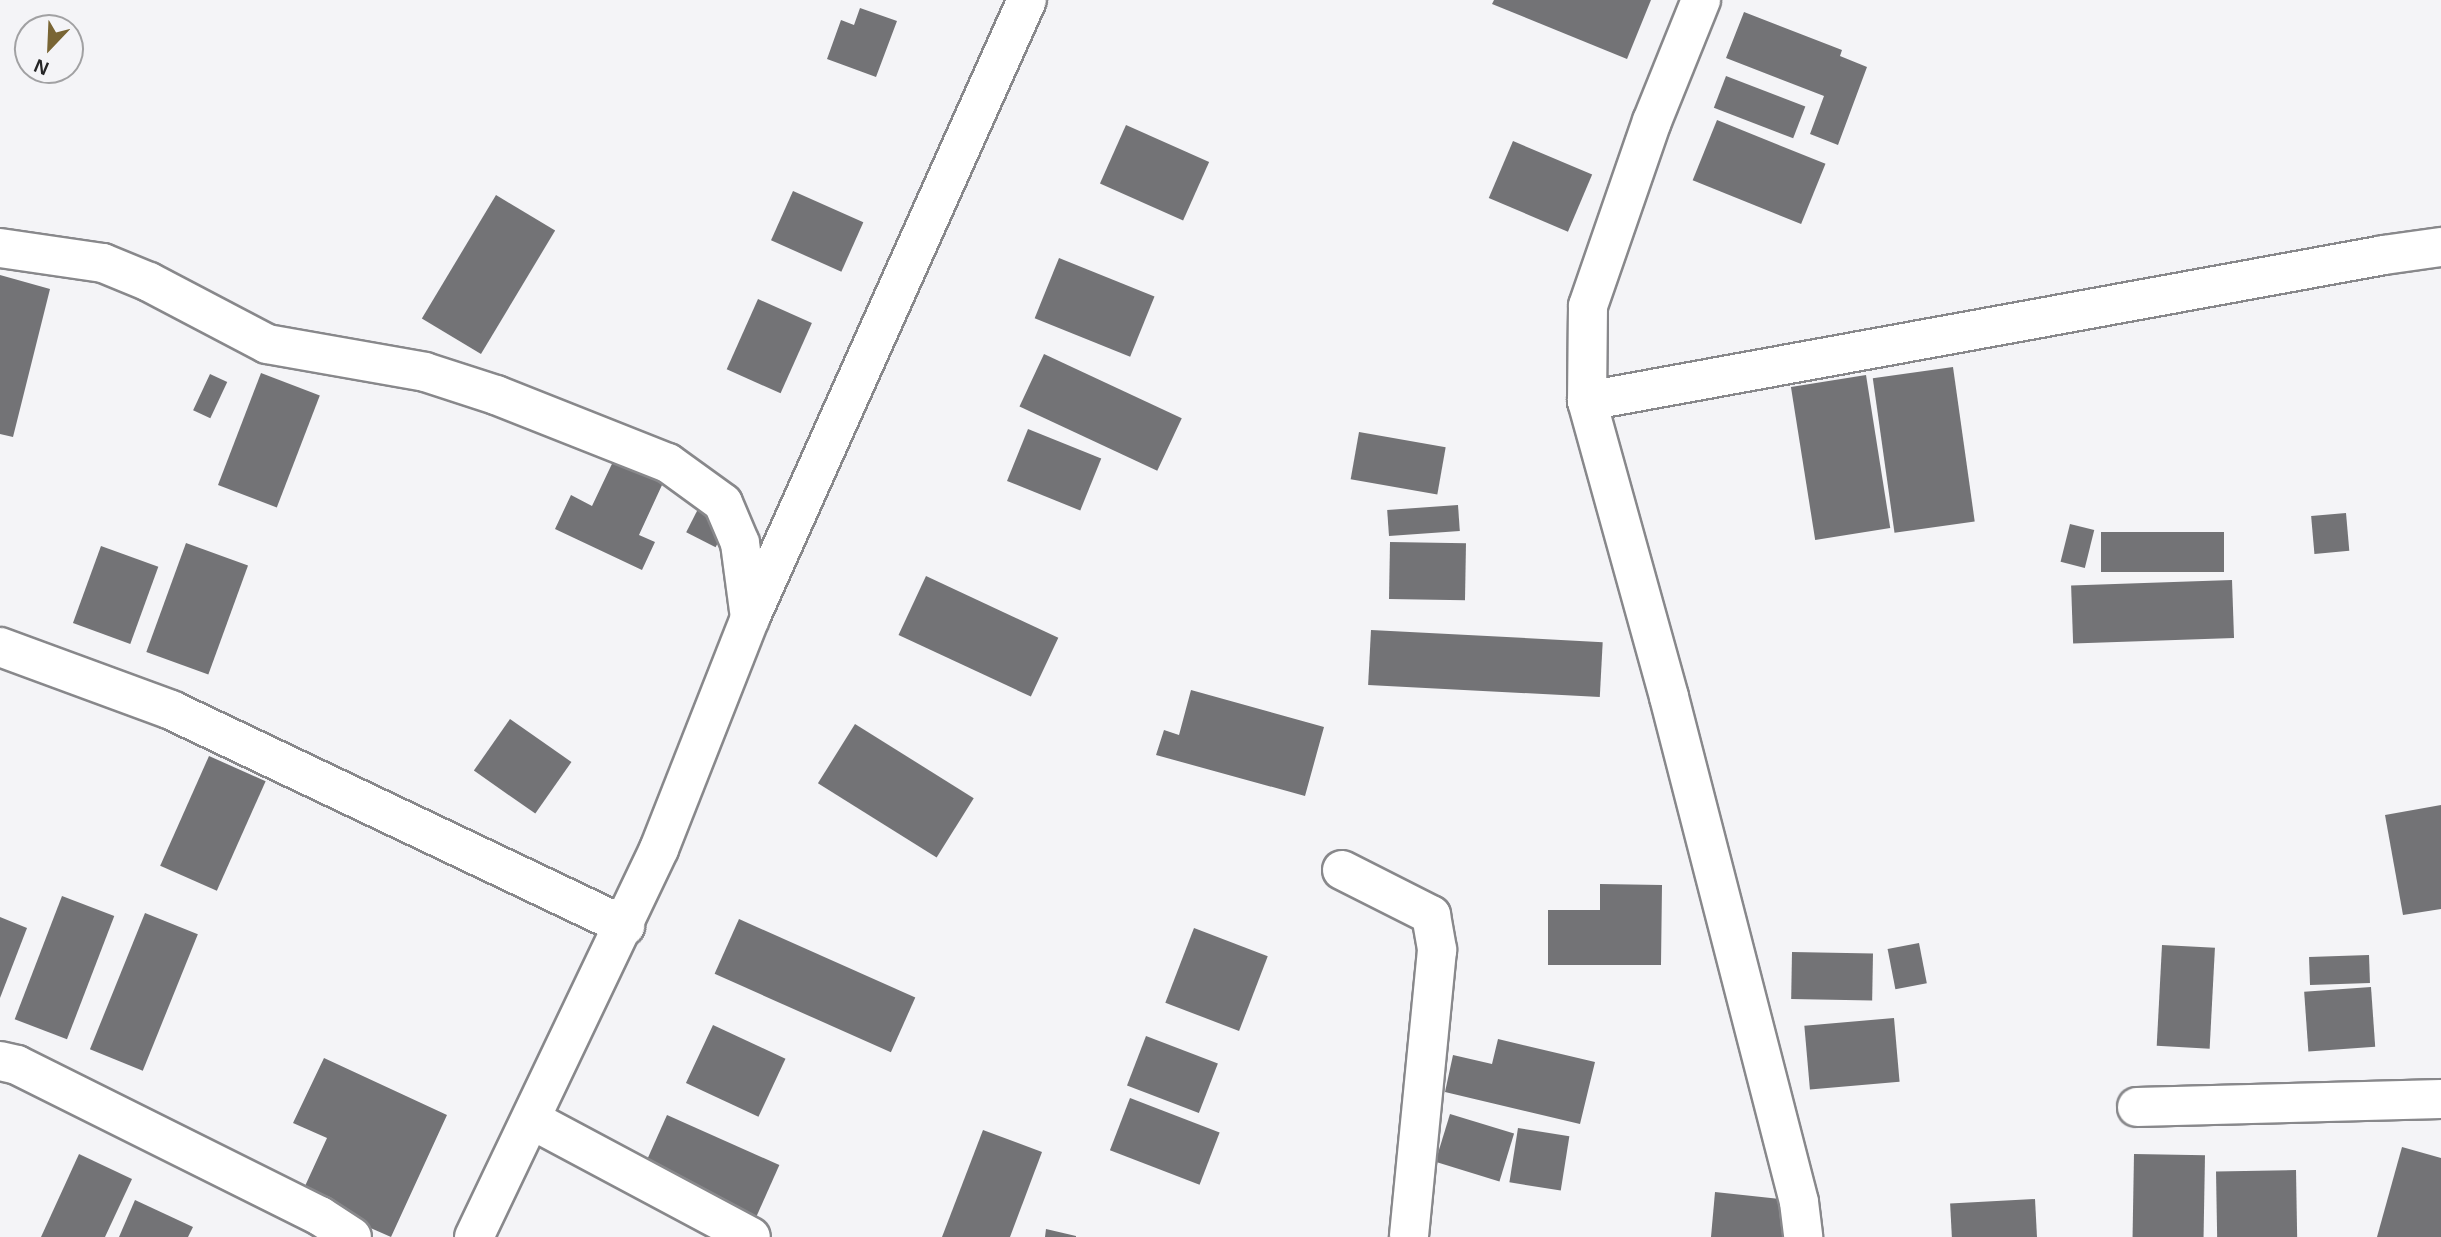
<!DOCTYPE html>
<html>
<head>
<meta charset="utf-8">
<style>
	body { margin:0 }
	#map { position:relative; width:2441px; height:1237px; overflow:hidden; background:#f4f4f7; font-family:Helvetica,sans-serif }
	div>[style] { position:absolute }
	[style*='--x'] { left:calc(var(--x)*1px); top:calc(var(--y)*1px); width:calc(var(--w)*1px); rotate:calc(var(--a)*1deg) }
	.building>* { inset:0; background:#737376; transform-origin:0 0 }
	.roads { filter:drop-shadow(2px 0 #88888b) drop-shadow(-2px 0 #88888b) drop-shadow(0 2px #88888b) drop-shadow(0 -2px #88888b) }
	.minor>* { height:38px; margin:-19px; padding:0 19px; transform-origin:19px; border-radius:19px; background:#fff }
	span { translate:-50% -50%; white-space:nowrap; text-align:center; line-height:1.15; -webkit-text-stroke:5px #f4f4f7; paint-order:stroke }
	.north { position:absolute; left:14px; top:14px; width:70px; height:70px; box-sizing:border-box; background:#f4f4f7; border:2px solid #a1a1a3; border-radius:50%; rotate:203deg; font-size:19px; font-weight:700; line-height:28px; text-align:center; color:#252526 }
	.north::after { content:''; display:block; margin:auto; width:24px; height:32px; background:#796534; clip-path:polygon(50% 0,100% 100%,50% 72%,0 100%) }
</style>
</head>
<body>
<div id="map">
	<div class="building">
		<i style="clip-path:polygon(1494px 0,1651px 0,1627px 59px,1492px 4px)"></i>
		<i style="clip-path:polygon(860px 8px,897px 21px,876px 77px,827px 59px,841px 20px,854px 25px)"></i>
		<i style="clip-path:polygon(1744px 12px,1842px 50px,1840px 56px,1867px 67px,1838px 145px,1810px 134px,1824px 96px,1726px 58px)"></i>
		<i style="left:1726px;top:76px;width:85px;height:34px;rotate:21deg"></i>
		<i style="left:1717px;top:120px;width:117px;height:65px;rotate:22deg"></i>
		<i style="left:1126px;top:125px;width:91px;height:64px;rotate:24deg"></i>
		<i style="left:1513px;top:141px;width:86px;height:62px;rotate:23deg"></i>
		<i style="left:793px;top:191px;width:77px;height:54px;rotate:24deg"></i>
		<i style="left:496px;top:195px;width:69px;height:144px;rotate:31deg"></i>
		<i style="left:1059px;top:258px;width:103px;height:65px;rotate:22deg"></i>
		<i style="clip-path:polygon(0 275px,50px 289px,13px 437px,0 434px)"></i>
		<i style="left:758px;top:299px;width:59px;height:77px;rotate:24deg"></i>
		<i style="left:1044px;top:354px;width:152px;height:58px;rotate:25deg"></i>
		<i style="left:1953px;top:367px;width:156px;height:81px;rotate:82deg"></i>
		<i style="left:261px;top:373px;width:63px;height:120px;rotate:21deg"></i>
		<i style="left:210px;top:374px;width:19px;height:40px;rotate:25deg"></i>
		<i style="left:1866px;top:375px;width:155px;height:76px;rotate:81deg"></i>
		<i style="left:1028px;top:429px;width:79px;height:56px;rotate:22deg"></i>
		<i style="left:1359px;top:432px;width:88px;height:48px;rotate:10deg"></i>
		<i style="clip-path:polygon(619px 449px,668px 472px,639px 535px,655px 542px,642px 570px,555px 529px,571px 495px,592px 506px)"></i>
		<i style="left:1458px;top:505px;width:26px;height:71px;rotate:86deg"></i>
		<i style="left:698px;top:509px;width:33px;height:26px;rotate:27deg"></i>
		<i style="left:2346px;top:513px;width:38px;height:35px;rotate:85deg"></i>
		<i style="left:2070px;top:524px;width:25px;height:39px;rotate:14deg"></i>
		<i style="left:2101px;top:532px;width:123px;height:40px"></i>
		<i style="left:1390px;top:542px;width:76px;height:57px;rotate:1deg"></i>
		<i style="left:186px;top:543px;width:66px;height:116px;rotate:20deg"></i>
		<i style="left:101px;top:546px;width:61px;height:82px;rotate:20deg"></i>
		<i style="left:926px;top:576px;width:146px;height:65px;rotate:25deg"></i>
		<i style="left:2232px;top:580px;width:58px;height:161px;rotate:88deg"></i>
		<i style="left:1371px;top:630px;width:232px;height:55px;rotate:3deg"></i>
		<i style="clip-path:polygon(1191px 690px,1324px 727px,1305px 796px,1156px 755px,1164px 730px,1179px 735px)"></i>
		<i style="left:510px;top:719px;width:75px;height:63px;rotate:35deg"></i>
		<i style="left:855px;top:724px;width:140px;height:70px;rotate:32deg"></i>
		<i style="left:209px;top:756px;width:62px;height:120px;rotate:24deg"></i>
		<i style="clip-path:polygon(2441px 805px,2441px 909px,2403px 915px,2385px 815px)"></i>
		<i style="clip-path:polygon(1600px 884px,1662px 885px,1661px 965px,1548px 965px,1548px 910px,1600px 910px)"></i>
		<i style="left:62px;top:896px;width:56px;height:132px;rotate:21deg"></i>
		<i style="left:145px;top:913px;width:57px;height:147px;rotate:22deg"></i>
		<i style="clip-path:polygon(0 917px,27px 928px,0 998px)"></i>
		<i style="left:739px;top:919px;width:193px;height:60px;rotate:24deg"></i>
		<i style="left:1194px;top:928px;width:79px;height:80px;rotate:21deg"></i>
		<i style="left:1919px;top:943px;width:41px;height:32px;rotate:79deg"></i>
		<i style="left:2162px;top:945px;width:53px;height:101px;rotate:3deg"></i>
		<i style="left:1792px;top:952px;width:81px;height:47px;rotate:1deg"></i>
		<i style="left:2369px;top:955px;width:28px;height:60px;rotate:88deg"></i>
		<i style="left:2371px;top:987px;width:60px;height:67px;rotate:86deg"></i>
		<i style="left:1894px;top:1018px;width:64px;height:90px;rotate:85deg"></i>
		<i style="left:713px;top:1025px;width:80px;height:64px;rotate:25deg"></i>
		<i style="left:1146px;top:1036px;width:77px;height:53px;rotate:21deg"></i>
		<i style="clip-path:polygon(1498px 1039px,1595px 1062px,1580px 1124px,1445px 1092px,1453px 1055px,1492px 1064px)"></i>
		<i style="clip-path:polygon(324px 1058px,447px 1115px,391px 1237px,300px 1197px,327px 1138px,293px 1123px)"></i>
		<i style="left:1130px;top:1098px;width:96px;height:56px;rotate:21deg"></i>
		<i style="left:1450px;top:1114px;width:67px;height:50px;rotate:17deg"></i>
		<i style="left:667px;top:1115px;width:123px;height:60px;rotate:24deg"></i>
		<i style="left:1518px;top:1128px;width:52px;height:55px;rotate:9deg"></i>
		<i style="clip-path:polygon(983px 1130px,1042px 1152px,1010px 1237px,942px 1237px)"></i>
		<i style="clip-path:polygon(2402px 1147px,2441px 1158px,2441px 1237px,2377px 1237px)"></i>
		<i style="clip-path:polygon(79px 1154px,132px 1179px,105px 1237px,41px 1237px)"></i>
		<i style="left:2134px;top:1154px;width:71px;height:83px;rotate:1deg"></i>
		<i style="left:2296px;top:1170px;width:67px;height:80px;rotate:89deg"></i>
		<i style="clip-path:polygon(1715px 1192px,1790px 1200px,1787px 1237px,1711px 1237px)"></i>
		<i style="left:2035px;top:1199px;width:38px;height:85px;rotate:87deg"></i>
		<i style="clip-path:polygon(135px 1200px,193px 1227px,188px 1237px,119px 1237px)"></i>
		<i style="clip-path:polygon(1046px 1229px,1076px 1236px,1076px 1237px,1045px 1237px)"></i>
	</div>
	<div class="roads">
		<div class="minor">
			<i style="--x:1701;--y:0;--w:131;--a:112"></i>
			<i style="--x:1652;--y:121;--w:196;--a:109.1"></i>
			<i style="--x:1588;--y:306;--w:95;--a:90.6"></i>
			<i style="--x:1587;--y:401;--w:307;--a:74.5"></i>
			<i style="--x:1669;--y:697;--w:521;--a:75.56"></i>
			<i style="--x:1799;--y:1202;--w:35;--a:83"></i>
			<i style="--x:0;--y:248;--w:104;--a:8.3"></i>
			<i style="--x:103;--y:263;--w:50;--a:22.4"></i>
			<i style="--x:149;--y:282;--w:133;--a:27.7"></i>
			<i style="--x:267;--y:344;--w:160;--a:10"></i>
			<i style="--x:425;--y:372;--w:75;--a:17.9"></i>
			<i style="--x:496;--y:395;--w:185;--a:21.6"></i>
			<i style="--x:668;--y:463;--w:68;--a:36"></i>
			<i style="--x:723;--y:503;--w:43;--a:67"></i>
			<i style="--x:740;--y:543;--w:76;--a:82.4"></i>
			<i style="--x:1587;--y:401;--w:810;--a:-10.38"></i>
			<i style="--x:2384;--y:255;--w:58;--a:-8"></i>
			<i style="--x:0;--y:647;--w:182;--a:20.2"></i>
			<i style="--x:171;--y:710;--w:503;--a:25.44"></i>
			<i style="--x:1342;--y:870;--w:100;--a:26.8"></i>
			<i style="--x:1431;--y:915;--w:36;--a:80"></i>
			<i style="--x:1437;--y:950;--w:288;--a:95.6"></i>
			<i style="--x:0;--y:1061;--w:17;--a:13"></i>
			<i style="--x:17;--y:1065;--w:339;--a:26.5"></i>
			<i style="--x:320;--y:1216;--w:38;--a:33"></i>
			<i style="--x:2137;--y:1107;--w:304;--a:-1.5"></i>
			<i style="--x:532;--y:1120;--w:248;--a:28.1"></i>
			<i style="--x:474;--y:1237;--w:430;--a:-64.5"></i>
			<i style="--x:659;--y:849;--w:248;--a:-68.5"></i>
			<i style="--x:750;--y:618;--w:677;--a:-65.86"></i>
		</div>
	</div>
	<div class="north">N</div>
</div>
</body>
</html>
